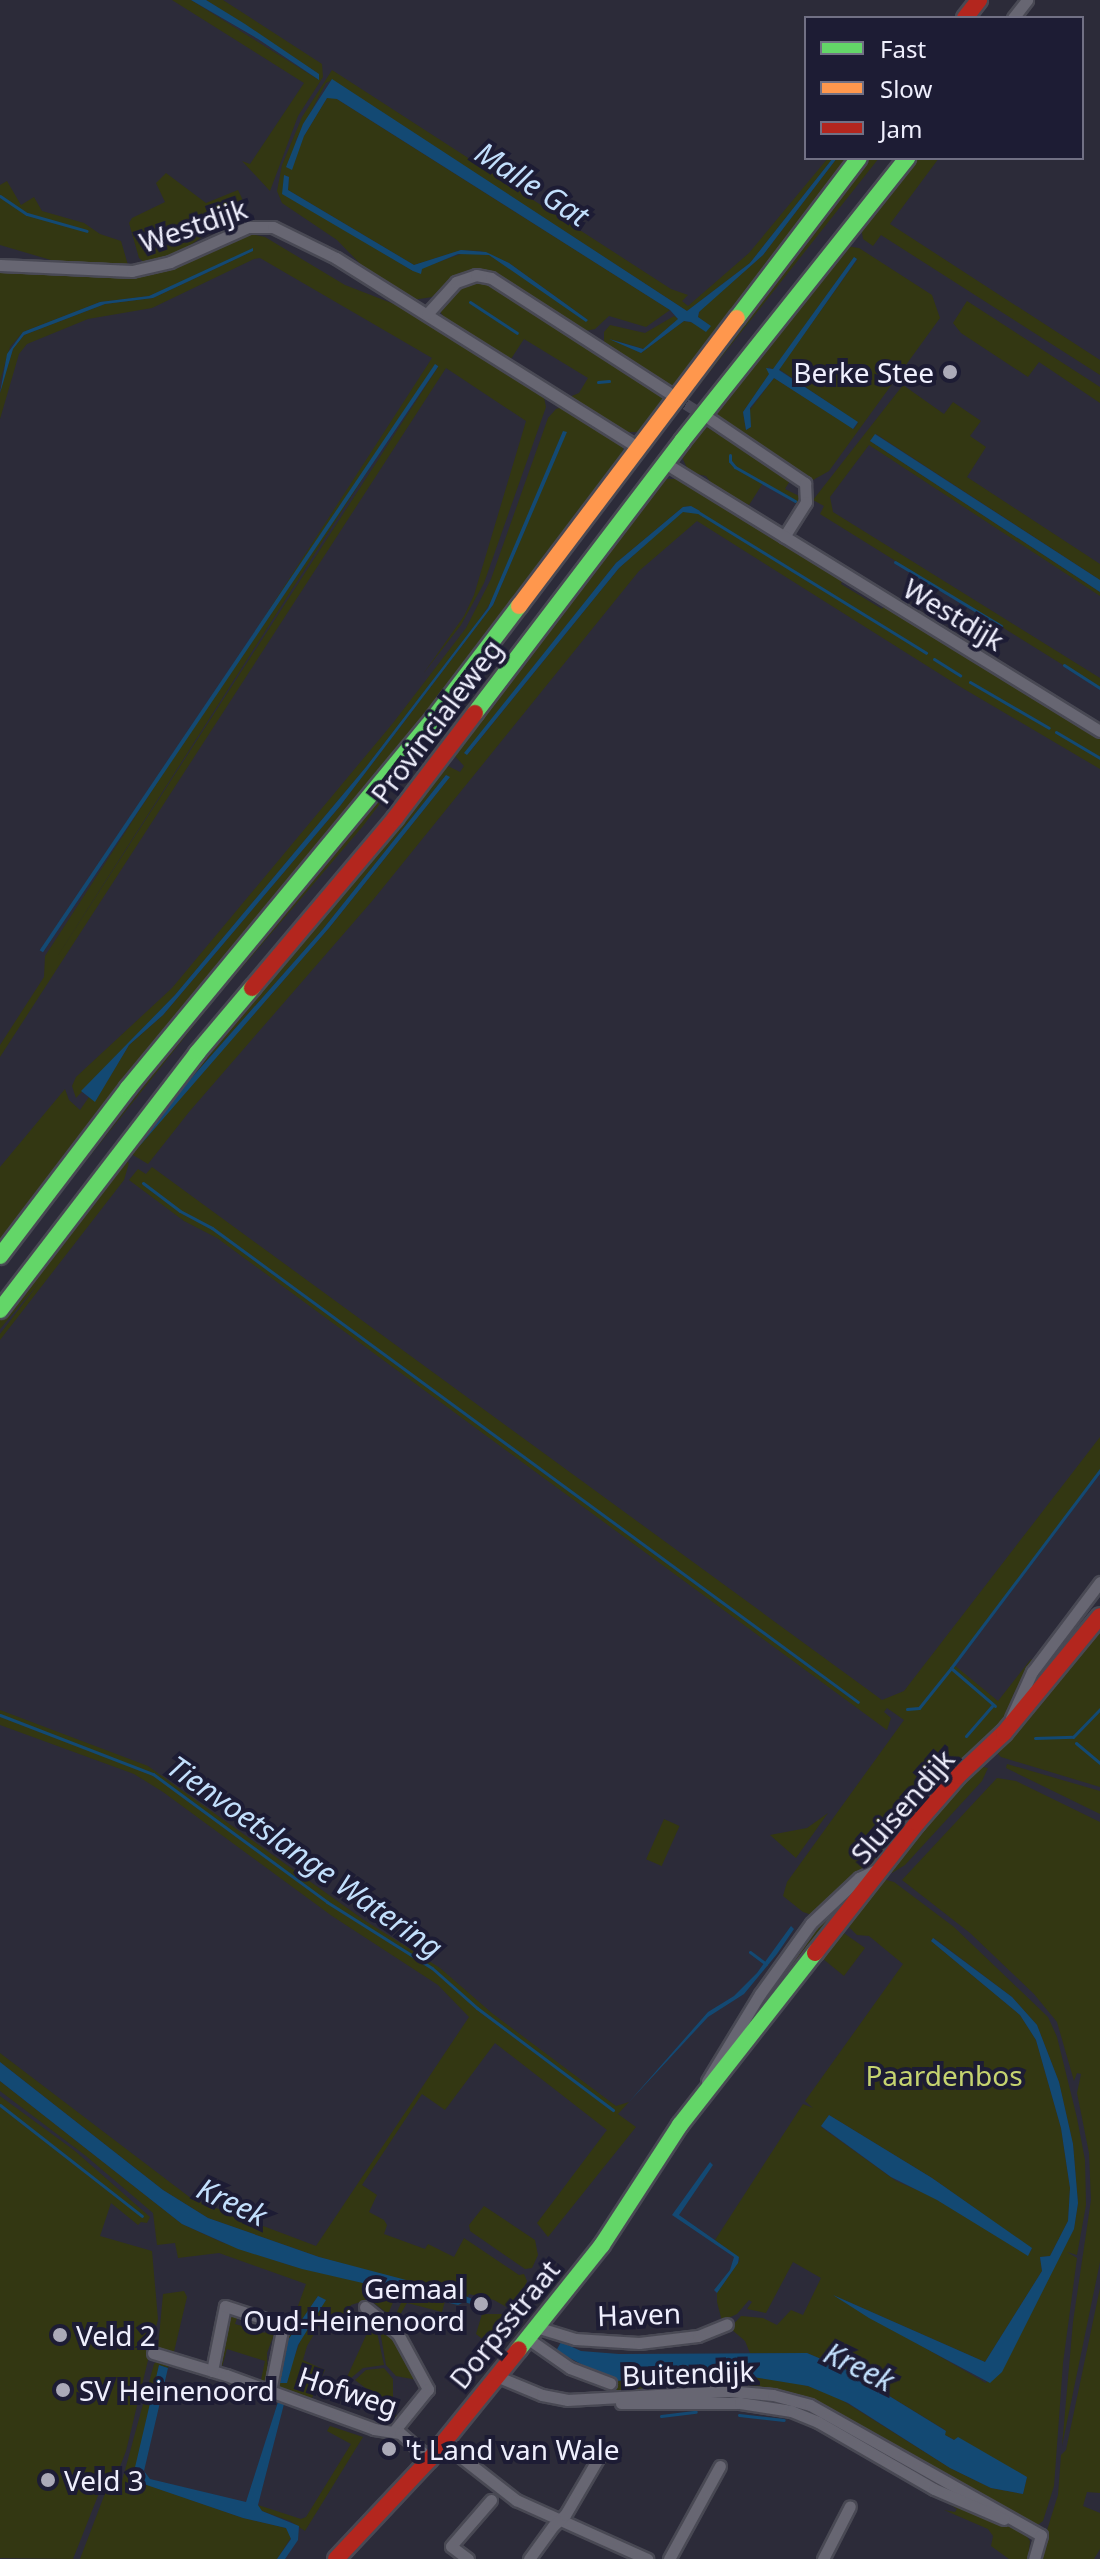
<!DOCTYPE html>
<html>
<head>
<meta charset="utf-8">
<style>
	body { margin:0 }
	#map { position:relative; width:1100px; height:2559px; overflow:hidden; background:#2c2b39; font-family:"Noto Sans",sans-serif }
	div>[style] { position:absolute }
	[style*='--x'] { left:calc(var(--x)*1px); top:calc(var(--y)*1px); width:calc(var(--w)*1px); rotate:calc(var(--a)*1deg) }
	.green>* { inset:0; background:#333712; transform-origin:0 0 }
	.water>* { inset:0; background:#134973; transform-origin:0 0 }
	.stream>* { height:3px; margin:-1.5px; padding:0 1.5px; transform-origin:1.5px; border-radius:1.5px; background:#134973 }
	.street-tunnel>* { height:11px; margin-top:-5.5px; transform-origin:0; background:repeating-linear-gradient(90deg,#494856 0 11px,transparent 0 16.5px) }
	.roads { filter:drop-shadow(2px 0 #494954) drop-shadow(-2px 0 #494954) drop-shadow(0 2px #494954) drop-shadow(0 -2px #494954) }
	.street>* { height:11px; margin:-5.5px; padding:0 5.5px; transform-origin:5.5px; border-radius:5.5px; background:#676672 }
	.fast>* { height:16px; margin:-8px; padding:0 8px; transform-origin:8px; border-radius:8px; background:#63d668 }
	.slow>* { height:16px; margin:-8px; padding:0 8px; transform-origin:8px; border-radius:8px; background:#ff974d }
	.jam>* { height:16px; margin:-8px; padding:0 8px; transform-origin:8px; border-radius:8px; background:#b3261e }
	.dots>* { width:22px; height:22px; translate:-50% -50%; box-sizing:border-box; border:4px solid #1d1c34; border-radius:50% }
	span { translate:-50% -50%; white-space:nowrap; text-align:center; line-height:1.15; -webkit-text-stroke:8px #1d1c34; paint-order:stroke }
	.street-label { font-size:28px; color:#efeffd }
	.poi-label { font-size:28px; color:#efeffd }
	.right { translate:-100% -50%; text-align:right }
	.left { translate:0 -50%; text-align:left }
	.park-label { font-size:28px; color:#c5d36f }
	.water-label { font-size:30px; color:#c2dffc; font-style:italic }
	.legend { position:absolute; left:804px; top:16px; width:280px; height:144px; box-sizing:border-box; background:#1d1c34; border:2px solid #717084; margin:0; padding:10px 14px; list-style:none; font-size:24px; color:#efeffd }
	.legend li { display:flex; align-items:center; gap:16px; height:40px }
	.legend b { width:40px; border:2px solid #717084 }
</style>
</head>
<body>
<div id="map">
	<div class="green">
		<i style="clip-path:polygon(172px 0,191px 0,319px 80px,319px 74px,206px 0,223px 0,322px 64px,323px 77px,298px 116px,270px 191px,242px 161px,250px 164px,304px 83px)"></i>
		<i style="clip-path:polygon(evenodd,332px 70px,671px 289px,688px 295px,682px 301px,688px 306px,749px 253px,828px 158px,833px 158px,750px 263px,687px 311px,332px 80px,326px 83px,295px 142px,304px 136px,327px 98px,332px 96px,670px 310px,646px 327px,609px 316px,595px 329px,585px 331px,487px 271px,459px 273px,432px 297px,413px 300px,372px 276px,337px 240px,282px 203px,277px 191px,282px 165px,302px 117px,332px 70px,284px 175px,289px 177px,288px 190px,414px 265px,461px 250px,481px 251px,509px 263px,588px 320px,489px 255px,464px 253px,413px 271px,285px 194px,284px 175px)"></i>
		<i style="clip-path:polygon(837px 158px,852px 158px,674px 390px,604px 345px,604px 332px,610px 325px,645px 333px,674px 316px,678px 319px,644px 349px,610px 339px,641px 353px,684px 321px,710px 326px,698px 317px,700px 310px,763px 255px)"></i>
		<i style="clip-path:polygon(868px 158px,879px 158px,689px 398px,688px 396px)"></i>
		<i style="clip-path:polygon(913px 158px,939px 158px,890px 224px,1100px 360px,1100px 375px,881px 235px,873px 246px,863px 239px,861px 227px)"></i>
		<i style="clip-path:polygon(166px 173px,206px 203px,238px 190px,246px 207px,176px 255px,146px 264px,139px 258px,129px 223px,132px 218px,165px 202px,156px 183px)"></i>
		<i style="clip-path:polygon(7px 181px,21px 205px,34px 197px,42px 211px,84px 223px,100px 234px,121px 241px,128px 265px,61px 263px,0 245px,0 185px)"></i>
		<i style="clip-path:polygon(evenodd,245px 233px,265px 237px,345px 285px,412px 311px,543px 393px,546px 407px,484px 583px,461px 625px,423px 674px,464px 616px,474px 595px,526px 421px,446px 368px,0 1057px,0 1045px,44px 977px,45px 956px,432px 358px,260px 258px,254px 259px,152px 308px,88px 319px,27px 344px,19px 354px,0 419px,0 393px,6px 372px,13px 349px,24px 335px,105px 304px,153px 298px,253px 251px,149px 296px,100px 302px,23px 332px,10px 347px,0 381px,0 270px,111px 275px,245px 233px,436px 364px,438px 367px,55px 960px,436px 364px)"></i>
		<i style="clip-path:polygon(evenodd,846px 246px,859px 248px,932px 295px,940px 318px,829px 471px,813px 480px,713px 416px,712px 412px,846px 246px,854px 257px,857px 260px,779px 369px,858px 423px,854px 429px,774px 378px,749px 411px,751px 427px,746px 430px,743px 412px,770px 373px,768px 366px,773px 370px,854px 257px)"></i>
		<i style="clip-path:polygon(479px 281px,493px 284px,530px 306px,554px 326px,579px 339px,667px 398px,644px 428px,637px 432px,625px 432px,567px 398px,579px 393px,588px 378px,524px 339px,509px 362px,450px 324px,441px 313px,441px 306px,455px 289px)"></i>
		<i style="clip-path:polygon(967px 301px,1100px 387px,1100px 403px,1039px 362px,1028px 377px,961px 333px,953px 323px)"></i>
		<i style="clip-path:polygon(903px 385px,944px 414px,953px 402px,981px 421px,970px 436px,986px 447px,967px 477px,1100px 564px,1100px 580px,876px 434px,870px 441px,1100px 592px,1100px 596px,869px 445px,830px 497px,833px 512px,1100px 678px,1100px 688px,820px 514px,824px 506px,813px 500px)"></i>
		<i style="clip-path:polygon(563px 407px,623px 444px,623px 456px,461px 673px,0 1250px,0 1167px,65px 1089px,69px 1100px,80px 1110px,89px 1097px,95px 1101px,129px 1045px,163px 1015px,340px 806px,493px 605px,566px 432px,563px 432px,494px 597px,480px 619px,366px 767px,175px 995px,76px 1098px,72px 1086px,76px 1077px,172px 988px,393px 723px,466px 628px,491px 579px,548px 418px,556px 409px)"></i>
		<i style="clip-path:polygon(679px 408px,363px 826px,216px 998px,82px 1166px,174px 1047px,386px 789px)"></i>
		<i style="clip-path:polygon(702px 424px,791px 479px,785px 489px,801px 497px,798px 504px,763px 483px,749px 505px,715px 488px,706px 476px,689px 472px,681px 455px)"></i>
		<i style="clip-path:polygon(evenodd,666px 479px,683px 479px,843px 579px,841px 584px,882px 609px,885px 605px,1100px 736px,1100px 769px,959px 686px,697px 521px,639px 571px,373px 900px,189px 1112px,148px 1164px,133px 1155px,131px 1150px,189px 1070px,444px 764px,460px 772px,464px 766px,452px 753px,666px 479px,690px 506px,700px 511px,682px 512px,619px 568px,468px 754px,465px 753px,616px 563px,683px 507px,690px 506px,666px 479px,446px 775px,449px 778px,329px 928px,137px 1148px,187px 1083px,323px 929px,446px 775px)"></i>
		<i style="clip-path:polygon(123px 1158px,129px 1163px,124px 1180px,0 1340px,0 1334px,39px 1283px,0 1329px,0 1318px)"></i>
		<i style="clip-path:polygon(152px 1167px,882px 1700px,904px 1691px,1100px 1437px,1100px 1472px,954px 1665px,998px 1701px,1031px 1659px,1034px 1662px,1014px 1693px,1001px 1729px,871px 1868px,812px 1915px,803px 1912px,783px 1896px,787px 1882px,904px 1720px,887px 1708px,884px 1712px,891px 1718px,887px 1730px,217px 1238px,184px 1221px,129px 1180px,138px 1169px,146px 1174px)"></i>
		<i style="clip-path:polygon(1100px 1623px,1100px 1787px,1001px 1757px,996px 1752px)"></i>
		<i style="clip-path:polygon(0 1710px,148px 1766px,364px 1920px,440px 1968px,493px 2014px,616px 2106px,629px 2102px,618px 2114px,636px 2127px,548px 2237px,537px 2223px,607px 2130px,495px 2043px,445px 2110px,422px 2094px,362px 2185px,377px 2195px,369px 2212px,384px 2220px,387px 2225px,384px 2234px,425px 2249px,428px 2244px,454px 2257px,464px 2238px,519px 2275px,524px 2274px,527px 2281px,520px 2300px,485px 2341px,476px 2334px,482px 2314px,506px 2314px,510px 2309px,494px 2300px,469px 2294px,467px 2298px,462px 2297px,319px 2257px,208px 2218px,163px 2190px,0 2062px,0 2053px,192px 2199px,316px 2246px,469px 2017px,438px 1985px,332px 1916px,163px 1792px,134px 1774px,0 1725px)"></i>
		<i style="clip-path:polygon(1007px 1764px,1100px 1791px,1100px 1814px,1006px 1768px)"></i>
		<i style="clip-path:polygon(978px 1766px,988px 1768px,982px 1781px,905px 1865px,892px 1873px,890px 1871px,922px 1824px)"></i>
		<i style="clip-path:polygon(997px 1778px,1016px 1781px,1100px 1822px,1100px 2262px,1062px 2446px,1073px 2322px,1091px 2200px,1089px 2153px,1077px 2093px,1081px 2074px,1077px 2073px,1074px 2081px,1057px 2022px,1034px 1994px,970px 1933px,902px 1880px)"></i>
		<i style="clip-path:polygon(828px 1813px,796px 1858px,770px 1835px,807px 1828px)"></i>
		<i style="left:664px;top:1819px;width:17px;height:44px;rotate:24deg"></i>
		<i style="clip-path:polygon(evenodd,883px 1879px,894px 1882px,954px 1927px,1048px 2017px,1057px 2037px,1077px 2118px,1085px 2160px,1086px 2205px,1077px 2255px,1067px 2252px,1077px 2258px,1063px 2363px,1054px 2486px,1043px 2521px,1035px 2527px,781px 2395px,606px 2397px,614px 2381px,734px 2374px,782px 2379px,829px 2392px,950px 2468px,991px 2488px,1023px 2494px,1027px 2477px,945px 2435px,945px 2430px,847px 2370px,807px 2353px,750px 2353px,745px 2341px,730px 2328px,741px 2316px,763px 2318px,777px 2325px,791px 2310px,803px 2315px,821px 2278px,793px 2262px,766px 2313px,747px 2309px,752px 2302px,749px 2300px,737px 2314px,722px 2321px,717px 2302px,717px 2293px,740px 2260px,715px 2240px,803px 2104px,813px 2108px,805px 2101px,903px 1964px,869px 1936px,857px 1935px,847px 1925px,883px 1879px,934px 1938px,1012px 1997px,1037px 2025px,1059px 2082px,1073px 2144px,1078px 2203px,1074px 2229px,986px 2383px,833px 2295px,985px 2362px,1042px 2271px,1040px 2257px,1050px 2256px,1068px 2221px,1070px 2188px,1061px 2128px,1036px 2040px,1020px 2015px,931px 1941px,934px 1938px,883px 1879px,829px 2115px,932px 2178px,1032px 2249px,1028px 2255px,931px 2196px,896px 2181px,821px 2127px,829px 2115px)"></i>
		<i style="clip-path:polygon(862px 1880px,718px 2070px,743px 2024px,809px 1929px)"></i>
		<i style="clip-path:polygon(841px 1931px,865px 1948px,844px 1976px,817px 1954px)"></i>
		<i style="clip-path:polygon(evenodd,0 2081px,182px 2224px,221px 2242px,289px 2265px,445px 2301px,442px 2312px,407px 2303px,397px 2320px,394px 2319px,401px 2303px,394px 2300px,388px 2314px,369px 2299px,351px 2305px,340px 2330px,322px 2321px,307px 2346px,303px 2360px,325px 2370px,311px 2400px,279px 2388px,276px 2384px,285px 2327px,295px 2314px,306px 2284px,219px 2253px,178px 2258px,175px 2243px,157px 2245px,153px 2213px,86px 2156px,0 2091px,0 2081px,318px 2296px,325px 2300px,301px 2339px,290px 2368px,282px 2367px,288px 2340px,318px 2296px)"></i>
		<i style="clip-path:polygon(0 2096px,75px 2151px,150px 2217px,147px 2223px,141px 2222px,138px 2225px,111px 2203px,100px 2236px,152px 2251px,158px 2319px,126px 2451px,119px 2469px,103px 2483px,73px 2559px,0 2558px)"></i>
		<i style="clip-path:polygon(484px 2206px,535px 2240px,538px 2255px,532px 2268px,525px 2269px,470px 2231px,469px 2225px)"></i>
		<i style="clip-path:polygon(1100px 2288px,1100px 2493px,1087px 2492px,1083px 2506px,1100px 2513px,1100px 2549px,1094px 2559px,1038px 2559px,1058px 2495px,1061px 2455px,1066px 2450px)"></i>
		<i style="clip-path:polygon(184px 2291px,187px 2297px,173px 2356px,158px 2348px,163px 2294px)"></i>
		<i style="clip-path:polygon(228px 2314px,238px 2315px,235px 2324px,265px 2333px,268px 2325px,276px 2329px,267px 2353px,268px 2383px,261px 2380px,265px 2361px,227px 2349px,222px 2367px,218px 2366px)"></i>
		<i style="clip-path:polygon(369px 2319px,375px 2323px,384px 2365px,363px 2368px,351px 2378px,347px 2377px,369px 2329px,366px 2327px)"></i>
		<i style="clip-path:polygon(379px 2325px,396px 2337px,417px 2380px,396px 2376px,386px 2365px)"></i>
		<i style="clip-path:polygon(159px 2358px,170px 2361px,168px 2368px,159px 2365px,133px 2480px,243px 2518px,286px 2528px,292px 2536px,277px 2559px,80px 2559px,109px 2483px,122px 2481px,154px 2364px)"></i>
		<i style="clip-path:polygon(384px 2368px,393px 2379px,393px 2409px,398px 2418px,386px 2427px,379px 2425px,392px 2408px,355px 2380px,366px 2370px)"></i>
		<i style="clip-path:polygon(330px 2426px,363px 2437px,305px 2531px,290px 2521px,262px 2511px,258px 2505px,301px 2519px,306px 2517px,351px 2444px,327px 2431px)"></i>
		<i style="clip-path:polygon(925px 2489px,1022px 2529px,1030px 2541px,1028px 2559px,1009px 2559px,991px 2546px,993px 2536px,988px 2529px,944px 2510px,955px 2512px,957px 2509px)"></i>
	</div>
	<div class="water">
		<i style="clip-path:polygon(191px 0,206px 0,245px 24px,319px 74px,319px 80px,258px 39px)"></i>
		<i style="clip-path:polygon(332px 79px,687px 311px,750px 263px,833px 158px,837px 158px,763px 255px,699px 312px,698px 317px,711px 326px,706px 332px,691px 322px,684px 321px,641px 353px,609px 339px,643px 349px,678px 319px,670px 310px,337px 99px,327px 98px,304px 136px,292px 170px,286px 167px,303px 124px)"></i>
		<i style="clip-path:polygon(284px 175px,289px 177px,288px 190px,414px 265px,461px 250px,486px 252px,509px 263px,588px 320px,586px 322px,489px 255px,458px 254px,422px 269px,421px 274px,413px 271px,282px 194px)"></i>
		<i style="clip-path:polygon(253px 248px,253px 251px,153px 298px,105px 304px,24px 335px,13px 349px,0 393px,7px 354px,23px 332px,100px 302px,149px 296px)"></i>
		<i style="clip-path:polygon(854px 257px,857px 259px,779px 370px,858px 422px,853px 429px,774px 378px,750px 408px,751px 427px,746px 430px,743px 412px,769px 374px,766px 368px,773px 369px)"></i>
		<i style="left:435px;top:364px;width:4px;height:707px;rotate:34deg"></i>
		<i style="clip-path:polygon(563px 431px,567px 432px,493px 605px,340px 806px,163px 1015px,129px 1045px,95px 1102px,81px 1091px,175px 995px,366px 767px,488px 608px)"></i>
		<i style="clip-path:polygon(875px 434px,1100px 580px,1100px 592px,870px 441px)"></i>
		<i style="clip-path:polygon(691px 506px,700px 511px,698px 514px,683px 512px,619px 568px,467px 755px,464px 753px,616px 563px,683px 507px)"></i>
		<i style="clip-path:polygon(446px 775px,450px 777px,329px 928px,136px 1150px,187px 1083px,323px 929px)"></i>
		<i style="clip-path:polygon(791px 1926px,794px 1929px,777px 1954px,744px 1994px,708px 2017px,629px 2102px,708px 2012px,734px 1996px,757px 1973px)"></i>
		<i style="clip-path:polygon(933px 1938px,1012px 1997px,1037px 2025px,1059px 2082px,1073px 2144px,1078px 2203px,1074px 2229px,1002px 2372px,990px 2383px,869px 2318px,833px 2295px,985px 2362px,1042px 2271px,1040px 2257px,1050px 2256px,1068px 2221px,1070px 2188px,1061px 2128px,1036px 2040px,1020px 2015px,931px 1941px)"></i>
		<i style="clip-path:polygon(0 2062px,163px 2190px,208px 2218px,319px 2257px,463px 2295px,479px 2302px,478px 2306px,464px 2302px,458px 2305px,302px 2269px,238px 2249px,182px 2224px,0 2081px)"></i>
		<i style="clip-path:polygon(829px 2115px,932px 2178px,1032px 2248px,1028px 2256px,937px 2200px,891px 2177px,821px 2126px)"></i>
		<i style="clip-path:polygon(710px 2162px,713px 2165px,679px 2215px,739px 2257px,738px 2263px,717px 2293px,714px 2290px,730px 2270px,734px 2257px,672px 2215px)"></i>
		<i style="clip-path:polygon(318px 2296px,326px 2300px,298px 2345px,287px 2383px,280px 2383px,288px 2340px)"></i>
		<i style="clip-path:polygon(561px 2342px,581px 2351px,619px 2354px,807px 2353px,847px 2370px,946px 2431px,945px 2435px,954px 2440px,958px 2437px,1027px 2477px,1023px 2494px,991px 2488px,950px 2468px,848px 2403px,808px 2386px,734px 2374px,614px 2381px,556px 2351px)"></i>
		<i style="clip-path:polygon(159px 2365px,168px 2368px,144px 2471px,150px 2479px,246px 2502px,278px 2402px,284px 2404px,258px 2505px,262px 2511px,299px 2526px,298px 2540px,285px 2559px,277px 2559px,291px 2539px,286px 2528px,243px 2518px,132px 2480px)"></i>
	</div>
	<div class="stream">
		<i style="--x:0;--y:196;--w:32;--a:34"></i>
		<i style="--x:27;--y:214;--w:62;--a:15.8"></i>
		<i style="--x:470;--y:302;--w:56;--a:33.4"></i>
		<i style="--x:598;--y:382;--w:11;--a:-5"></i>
		<i style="--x:730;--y:455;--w:6;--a:90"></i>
		<i style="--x:730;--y:461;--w:8;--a:50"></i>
		<i style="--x:735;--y:467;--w:69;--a:29.5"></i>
		<i style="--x:698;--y:512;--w:268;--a:31.7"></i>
		<i style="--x:895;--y:562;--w:124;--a:31.1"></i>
		<i style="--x:934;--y:659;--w:31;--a:32"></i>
		<i style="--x:1064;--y:665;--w:43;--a:32.6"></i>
		<i style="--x:970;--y:682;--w:91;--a:30.2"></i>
		<i style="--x:1056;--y:732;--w:51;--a:30.6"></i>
		<i style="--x:143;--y:1183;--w:46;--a:37.1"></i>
		<i style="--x:180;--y:1211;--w:36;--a:28"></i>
		<i style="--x:212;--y:1228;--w:801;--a:36.27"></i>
		<i style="--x:951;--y:1668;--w:248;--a:-53"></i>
		<i style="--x:907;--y:1709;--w:12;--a:-5"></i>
		<i style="--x:919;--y:1708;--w:51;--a:-51.3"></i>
		<i style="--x:951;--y:1668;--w:58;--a:40.8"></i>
		<i style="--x:0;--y:1715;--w:164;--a:21.1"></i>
		<i style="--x:153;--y:1774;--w:216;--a:36.3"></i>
		<i style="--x:327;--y:1902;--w:124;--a:32.2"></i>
		<i style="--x:432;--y:1968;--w:60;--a:41.6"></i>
		<i style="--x:477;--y:2008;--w:170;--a:36.9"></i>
		<i style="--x:966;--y:1736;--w:40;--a:-49"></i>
		<i style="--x:1035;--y:1738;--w:38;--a:-2"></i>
		<i style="--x:1073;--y:1737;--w:39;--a:-46"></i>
		<i style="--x:1076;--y:1743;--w:31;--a:40"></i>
		<i style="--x:750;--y:1952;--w:20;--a:37"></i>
		<i style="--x:0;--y:2105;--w:180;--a:38"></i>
		<i style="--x:739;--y:2415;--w:45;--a:6.3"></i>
		<i style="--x:661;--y:2416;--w:35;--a:-7"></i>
	</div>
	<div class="street-tunnel">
		<i style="--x:672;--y:395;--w:43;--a:32.6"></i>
	</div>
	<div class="roads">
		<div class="street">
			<i style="--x:1013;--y:18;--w:23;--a:-52"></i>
			<i style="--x:0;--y:265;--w:132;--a:2.6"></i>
			<i style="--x:132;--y:271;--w:39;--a:-13"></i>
			<i style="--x:170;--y:262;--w:85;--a:-24.2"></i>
			<i style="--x:248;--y:227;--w:25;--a:0"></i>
			<i style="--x:273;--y:227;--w:70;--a:26.2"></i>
			<i style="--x:336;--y:258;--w:358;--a:32.1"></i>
			<i style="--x:427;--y:314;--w:43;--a:-47.8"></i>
			<i style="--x:456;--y:282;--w:21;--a:-19"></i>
			<i style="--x:476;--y:275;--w:15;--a:11"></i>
			<i style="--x:491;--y:278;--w:211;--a:32.8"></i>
			<i style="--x:710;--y:419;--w:115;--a:34"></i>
			<i style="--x:805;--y:483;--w:19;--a:87"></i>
			<i style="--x:806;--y:502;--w:41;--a:122.2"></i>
			<i style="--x:665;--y:463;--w:511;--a:31.64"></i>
			<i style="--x:1011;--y:1718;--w:51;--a:-65.5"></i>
			<i style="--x:1032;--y:1672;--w:113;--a:-52.9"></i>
			<i style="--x:707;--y:2081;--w:102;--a:-58.7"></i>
			<i style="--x:760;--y:1994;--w:87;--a:-54.3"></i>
			<i style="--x:811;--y:1923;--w:66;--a:-43.2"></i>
			<i style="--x:859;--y:1878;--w:23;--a:-25"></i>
			<i style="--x:365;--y:2307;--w:43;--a:39.3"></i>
			<i style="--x:398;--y:2334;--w:63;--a:61.4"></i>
			<i style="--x:428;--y:2389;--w:54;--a:129"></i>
			<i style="--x:536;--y:2327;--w:41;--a:17.1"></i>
			<i style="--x:575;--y:2339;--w:64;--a:3.6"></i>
			<i style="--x:639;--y:2343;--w:59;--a:-6.8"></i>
			<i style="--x:698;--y:2336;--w:31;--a:-22"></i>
			<i style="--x:527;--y:2338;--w:52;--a:34.9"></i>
			<i style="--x:570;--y:2368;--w:43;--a:20.6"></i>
			<i style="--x:153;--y:2353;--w:76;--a:16.8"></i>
			<i style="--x:226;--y:2375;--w:158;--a:20"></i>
			<i style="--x:374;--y:2429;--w:26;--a:9"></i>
			<i style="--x:400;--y:2433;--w:40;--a:41"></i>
			<i style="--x:212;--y:2371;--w:66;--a:-78.7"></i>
			<i style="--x:225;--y:2306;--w:55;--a:18.1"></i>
			<i style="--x:277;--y:2323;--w:9;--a:54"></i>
			<i style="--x:282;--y:2330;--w:62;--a:101.1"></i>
			<i style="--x:496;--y:2376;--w:50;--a:22.4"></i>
			<i style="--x:542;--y:2395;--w:25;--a:11"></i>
			<i style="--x:567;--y:2400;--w:162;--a:-3.2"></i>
			<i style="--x:729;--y:2391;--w:44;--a:5.2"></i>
			<i style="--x:773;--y:2395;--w:38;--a:15"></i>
			<i style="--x:810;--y:2405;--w:265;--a:29.4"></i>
			<i style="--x:1041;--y:2535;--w:25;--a:106"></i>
			<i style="--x:621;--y:2403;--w:119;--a:0"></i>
			<i style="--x:740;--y:2403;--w:52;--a:8.9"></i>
			<i style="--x:791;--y:2411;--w:29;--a:22"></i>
			<i style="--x:818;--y:2422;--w:134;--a:30"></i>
			<i style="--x:934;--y:2489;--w:76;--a:23.2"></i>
			<i style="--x:443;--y:2443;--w:93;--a:38"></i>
			<i style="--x:516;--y:2500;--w:144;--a:24.2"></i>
			<i style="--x:468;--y:2559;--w:21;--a:-143"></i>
			<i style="--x:451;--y:2546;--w:61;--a:-49"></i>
			<i style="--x:529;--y:2559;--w:41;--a:-54"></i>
			<i style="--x:553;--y:2526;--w:16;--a:-43"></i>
			<i style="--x:565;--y:2515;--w:75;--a:-59.7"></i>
			<i style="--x:669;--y:2559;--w:106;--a:-61.3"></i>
			<i style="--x:823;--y:2559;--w:59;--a:-63"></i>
		</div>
		<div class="fast">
			<i style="--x:737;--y:318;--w:201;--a:-52.7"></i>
			<i style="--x:475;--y:713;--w:342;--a:-52.7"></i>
			<i style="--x:682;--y:441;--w:362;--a:-51.5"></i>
			<i style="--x:0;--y:1256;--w:211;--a:-52.7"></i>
			<i style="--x:128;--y:1088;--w:469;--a:-50.4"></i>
			<i style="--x:427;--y:727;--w:152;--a:-52.8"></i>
			<i style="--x:0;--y:1310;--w:324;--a:-52.5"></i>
			<i style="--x:197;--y:1053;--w:85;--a:-49.8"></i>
			<i style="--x:519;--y:2349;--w:133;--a:-51.4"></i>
			<i style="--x:602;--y:2245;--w:143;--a:-57"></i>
			<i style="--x:680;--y:2125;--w:219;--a:-51.9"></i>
		</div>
		<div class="slow">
			<i style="--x:519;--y:606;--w:361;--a:-52.9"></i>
		</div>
		<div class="jam">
			<i style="--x:965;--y:18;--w:23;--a:-52"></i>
			<i style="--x:252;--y:988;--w:222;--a:-49.9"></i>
			<i style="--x:395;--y:818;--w:132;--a:-52.7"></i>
			<i style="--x:815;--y:1953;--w:165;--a:-51.9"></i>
			<i style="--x:917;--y:1823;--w:62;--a:-48.9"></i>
			<i style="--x:958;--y:1776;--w:63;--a:-43.1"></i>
			<i style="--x:1004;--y:1733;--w:151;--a:-50.6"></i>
			<i style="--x:336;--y:2559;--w:137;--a:-46.8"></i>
			<i style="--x:430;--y:2459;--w:141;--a:-51"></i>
		</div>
	</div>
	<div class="dots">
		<i style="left:950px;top:372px;background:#abaab8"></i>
		<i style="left:481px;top:2304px;background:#abaab8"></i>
		<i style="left:60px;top:2335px;background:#abaab8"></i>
		<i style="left:63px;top:2390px;background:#abaab8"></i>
		<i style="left:389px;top:2449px;background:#abaab8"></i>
		<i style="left:48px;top:2480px;background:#abaab8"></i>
	</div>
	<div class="street-label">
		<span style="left:193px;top:225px;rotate:-19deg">Westdijk</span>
		<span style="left:954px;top:614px;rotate:31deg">Westdijk</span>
		<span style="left:436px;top:721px;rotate:-53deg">Provincialeweg</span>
		<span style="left:902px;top:1806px;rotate:-49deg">Sluisendijk</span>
		<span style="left:639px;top:2314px;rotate:-2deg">Haven</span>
		<span style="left:504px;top:2324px;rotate:-51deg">Dorpsstraat</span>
		<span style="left:688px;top:2373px;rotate:-2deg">Buitendijk</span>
		<span style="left:348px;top:2391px;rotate:18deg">Hofweg</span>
	</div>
	<div class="poi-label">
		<span class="right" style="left:934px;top:372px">Berke Stee</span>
		<span class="right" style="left:465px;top:2304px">Gemaal<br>Oud-Heinenoord</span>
		<span class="left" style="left:76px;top:2335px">Veld 2</span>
		<span class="left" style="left:79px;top:2390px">SV Heinenoord</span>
		<span class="left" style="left:405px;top:2449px">'t Land van Wale</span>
		<span class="left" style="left:64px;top:2480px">Veld 3</span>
	</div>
	<div class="park-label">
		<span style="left:944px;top:2075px">Paardenbos</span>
	</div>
	<div class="water-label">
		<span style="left:532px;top:184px;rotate:33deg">Malle Gat</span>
		<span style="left:305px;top:1857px;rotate:35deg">Tienvoetslange Watering</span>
		<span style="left:232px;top:2202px;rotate:25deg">Kreek</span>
		<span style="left:859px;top:2367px;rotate:26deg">Kreek</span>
	</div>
	<ul class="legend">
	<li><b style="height:10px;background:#63d668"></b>Fast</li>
	<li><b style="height:10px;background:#ff974d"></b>Slow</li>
	<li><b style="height:10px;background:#b3261e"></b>Jam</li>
	</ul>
</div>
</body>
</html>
